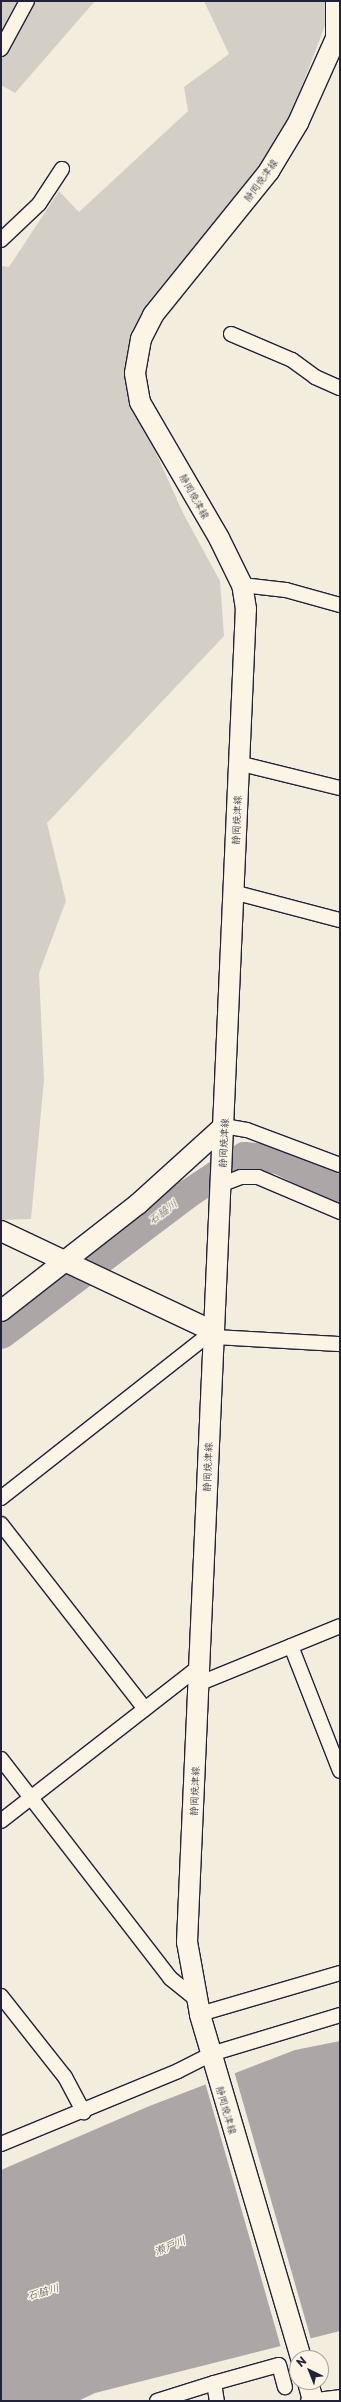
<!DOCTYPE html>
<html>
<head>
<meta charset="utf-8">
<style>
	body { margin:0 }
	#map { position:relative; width:341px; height:2402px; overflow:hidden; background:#f3edde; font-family:"Playpen Sans","Klee One",sans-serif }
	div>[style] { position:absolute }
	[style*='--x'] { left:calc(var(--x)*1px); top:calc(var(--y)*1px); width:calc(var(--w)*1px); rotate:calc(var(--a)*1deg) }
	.green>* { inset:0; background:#d4cfc6 }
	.water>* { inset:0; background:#aca7a6 }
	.pier>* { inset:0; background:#f3edde; transform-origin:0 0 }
	.river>* { height:29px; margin:-14.5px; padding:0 14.5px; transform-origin:14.5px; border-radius:14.5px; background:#aca7a6 }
	.roads { filter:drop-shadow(1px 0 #22223b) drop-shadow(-1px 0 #22223b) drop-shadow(0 1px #22223b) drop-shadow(0 -1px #22223b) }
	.street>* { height:14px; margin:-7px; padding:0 7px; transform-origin:7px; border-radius:7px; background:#fcf5e5 }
	.secondary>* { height:20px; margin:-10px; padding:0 10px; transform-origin:10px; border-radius:10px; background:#fcf5e5 }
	span { translate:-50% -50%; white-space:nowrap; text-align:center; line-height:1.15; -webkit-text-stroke:3px #fcf5e5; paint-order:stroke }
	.street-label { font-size:10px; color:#22223b }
	.water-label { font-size:11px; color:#525160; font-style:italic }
	.frame { position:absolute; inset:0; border:2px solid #22223b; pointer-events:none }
	.north { position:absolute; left:289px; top:2350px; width:40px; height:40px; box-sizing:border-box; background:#fcf5e5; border:1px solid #a5a1a1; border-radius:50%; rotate:317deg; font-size:11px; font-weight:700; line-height:16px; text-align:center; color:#22223b }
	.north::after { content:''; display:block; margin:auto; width:14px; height:18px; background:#22223b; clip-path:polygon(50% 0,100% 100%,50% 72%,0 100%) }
</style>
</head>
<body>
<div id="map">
	<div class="green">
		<i style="clip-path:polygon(1px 1px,95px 1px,15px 93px,1px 85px)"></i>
		<i style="clip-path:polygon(204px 1px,329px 1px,332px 7px,286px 128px,227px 211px,131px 332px,126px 386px,183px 513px,220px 581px,224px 636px,47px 823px,66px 901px,39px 973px,44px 1080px,31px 1219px,1px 1220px,1px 266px,9px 267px,59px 191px,79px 212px,188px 111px,184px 87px,229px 54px)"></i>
	</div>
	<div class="water">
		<i style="clip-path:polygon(340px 2041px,340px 2331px,95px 2393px,78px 2401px,1px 2401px,1px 2170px,147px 2107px,295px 2050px)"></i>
	</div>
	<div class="pier">
		<i style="left:234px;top:2071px;width:281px;height:31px;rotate:74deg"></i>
	</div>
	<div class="river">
		<i style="--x:1;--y:1334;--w:234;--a:-37"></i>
		<i style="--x:188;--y:1193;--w:67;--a:-33.5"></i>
		<i style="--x:244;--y:1156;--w:34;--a:5"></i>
		<i style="--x:278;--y:1159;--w:69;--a:26.6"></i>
	</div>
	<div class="roads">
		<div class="street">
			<i style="--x:1;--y:49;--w:55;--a:-61.6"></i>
			<i style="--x:1;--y:240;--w:52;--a:-43.5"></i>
			<i style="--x:39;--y:204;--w:42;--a:-56.7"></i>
			<i style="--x:231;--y:334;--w:66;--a:23.1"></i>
			<i style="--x:292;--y:360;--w:29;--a:36"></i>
			<i style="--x:315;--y:377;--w:27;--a:24"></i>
			<i style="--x:242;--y:585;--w:44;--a:6.5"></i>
			<i style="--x:286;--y:590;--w:56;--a:15.5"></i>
			<i style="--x:238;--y:763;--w:105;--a:13.8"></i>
			<i style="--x:233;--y:892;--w:111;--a:14.7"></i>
			<i style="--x:224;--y:1126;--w:23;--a:10"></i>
			<i style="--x:247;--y:1130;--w:99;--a:20.6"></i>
			<i style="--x:220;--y:1185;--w:22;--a:-21"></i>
			<i style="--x:241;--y:1177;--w:17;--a:0"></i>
			<i style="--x:258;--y:1177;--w:89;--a:23.1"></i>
			<i style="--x:213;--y:1337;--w:127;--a:3.2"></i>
			<i style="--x:1;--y:1498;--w:270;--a:-38.2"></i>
			<i style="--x:1;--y:1524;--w:234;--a:52.1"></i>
			<i style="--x:291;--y:1646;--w:134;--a:68.6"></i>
			<i style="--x:198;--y:1684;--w:153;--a:-22.2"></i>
			<i style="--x:1;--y:1759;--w:277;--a:52.3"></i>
			<i style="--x:170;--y:1978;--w:33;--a:39"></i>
			<i style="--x:1;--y:1821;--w:251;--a:-37.9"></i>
			<i style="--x:1;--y:1996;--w:103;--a:51.7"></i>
			<i style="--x:65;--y:2077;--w:40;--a:62"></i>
			<i style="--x:200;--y:2014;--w:146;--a:-16.3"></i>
			<i style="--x:1;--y:2144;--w:191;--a:-22.4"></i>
			<i style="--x:178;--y:2071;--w:37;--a:-27"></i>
			<i style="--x:211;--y:2054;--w:135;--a:-16.8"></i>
			<i style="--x:214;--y:2383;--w:67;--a:-15.5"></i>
			<i style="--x:279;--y:2365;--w:23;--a:75"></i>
			<i style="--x:157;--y:2401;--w:60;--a:-17.5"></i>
			<i style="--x:214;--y:2383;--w:18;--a:81"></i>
			<i style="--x:308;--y:2401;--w:32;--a:-7"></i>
		</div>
		<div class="secondary">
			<i style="--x:1;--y:1231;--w:234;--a:25.3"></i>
			<i style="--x:1;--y:1311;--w:174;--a:-38"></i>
			<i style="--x:138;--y:1204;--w:116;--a:-42.2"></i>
			<i style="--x:301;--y:2358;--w:359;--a:-106.4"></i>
			<i style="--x:200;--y:2014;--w:73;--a:-100.2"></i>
			<i style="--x:187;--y:1942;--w:1334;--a:-87.47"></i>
			<i style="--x:246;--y:609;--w:24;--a:-99"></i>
			<i style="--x:242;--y:585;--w:52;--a:-116.1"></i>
			<i style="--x:219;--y:538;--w:157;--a:-120.2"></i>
			<i style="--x:140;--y:402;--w:29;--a:-100"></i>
			<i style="--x:135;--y:373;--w:35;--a:-80"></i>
			<i style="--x:141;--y:339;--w:27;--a:-63"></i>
			<i style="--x:153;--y:315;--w:185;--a:-51.1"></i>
			<i style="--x:269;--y:171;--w:56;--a:-58.9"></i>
			<i style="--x:298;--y:123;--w:93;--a:-65.9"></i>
			<i style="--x:336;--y:38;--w:37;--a:-90"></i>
			<i style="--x:308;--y:2382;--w:20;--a:75"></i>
		</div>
	</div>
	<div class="street-label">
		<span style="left:260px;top:180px;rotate:-54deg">静岡焼津線</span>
		<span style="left:195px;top:496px;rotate:61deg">静岡焼津線</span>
		<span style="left:236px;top:820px;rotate:-88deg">静岡焼津線</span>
		<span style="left:223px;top:1143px;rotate:-87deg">静岡焼津線</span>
		<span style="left:207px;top:1467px;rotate:-88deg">静岡焼津線</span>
		<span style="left:194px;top:1791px;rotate:-88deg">静岡焼津線</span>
		<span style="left:227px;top:2110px;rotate:74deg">静岡焼津線</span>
	</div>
	<div class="water-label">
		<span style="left:163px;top:1212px;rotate:-37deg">石脇川</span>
		<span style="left:170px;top:2246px;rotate:-22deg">瀬戸川</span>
		<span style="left:43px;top:2292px;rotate:-16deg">石脇川</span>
	</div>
	<div class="frame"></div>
	<div class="north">N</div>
</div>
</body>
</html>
